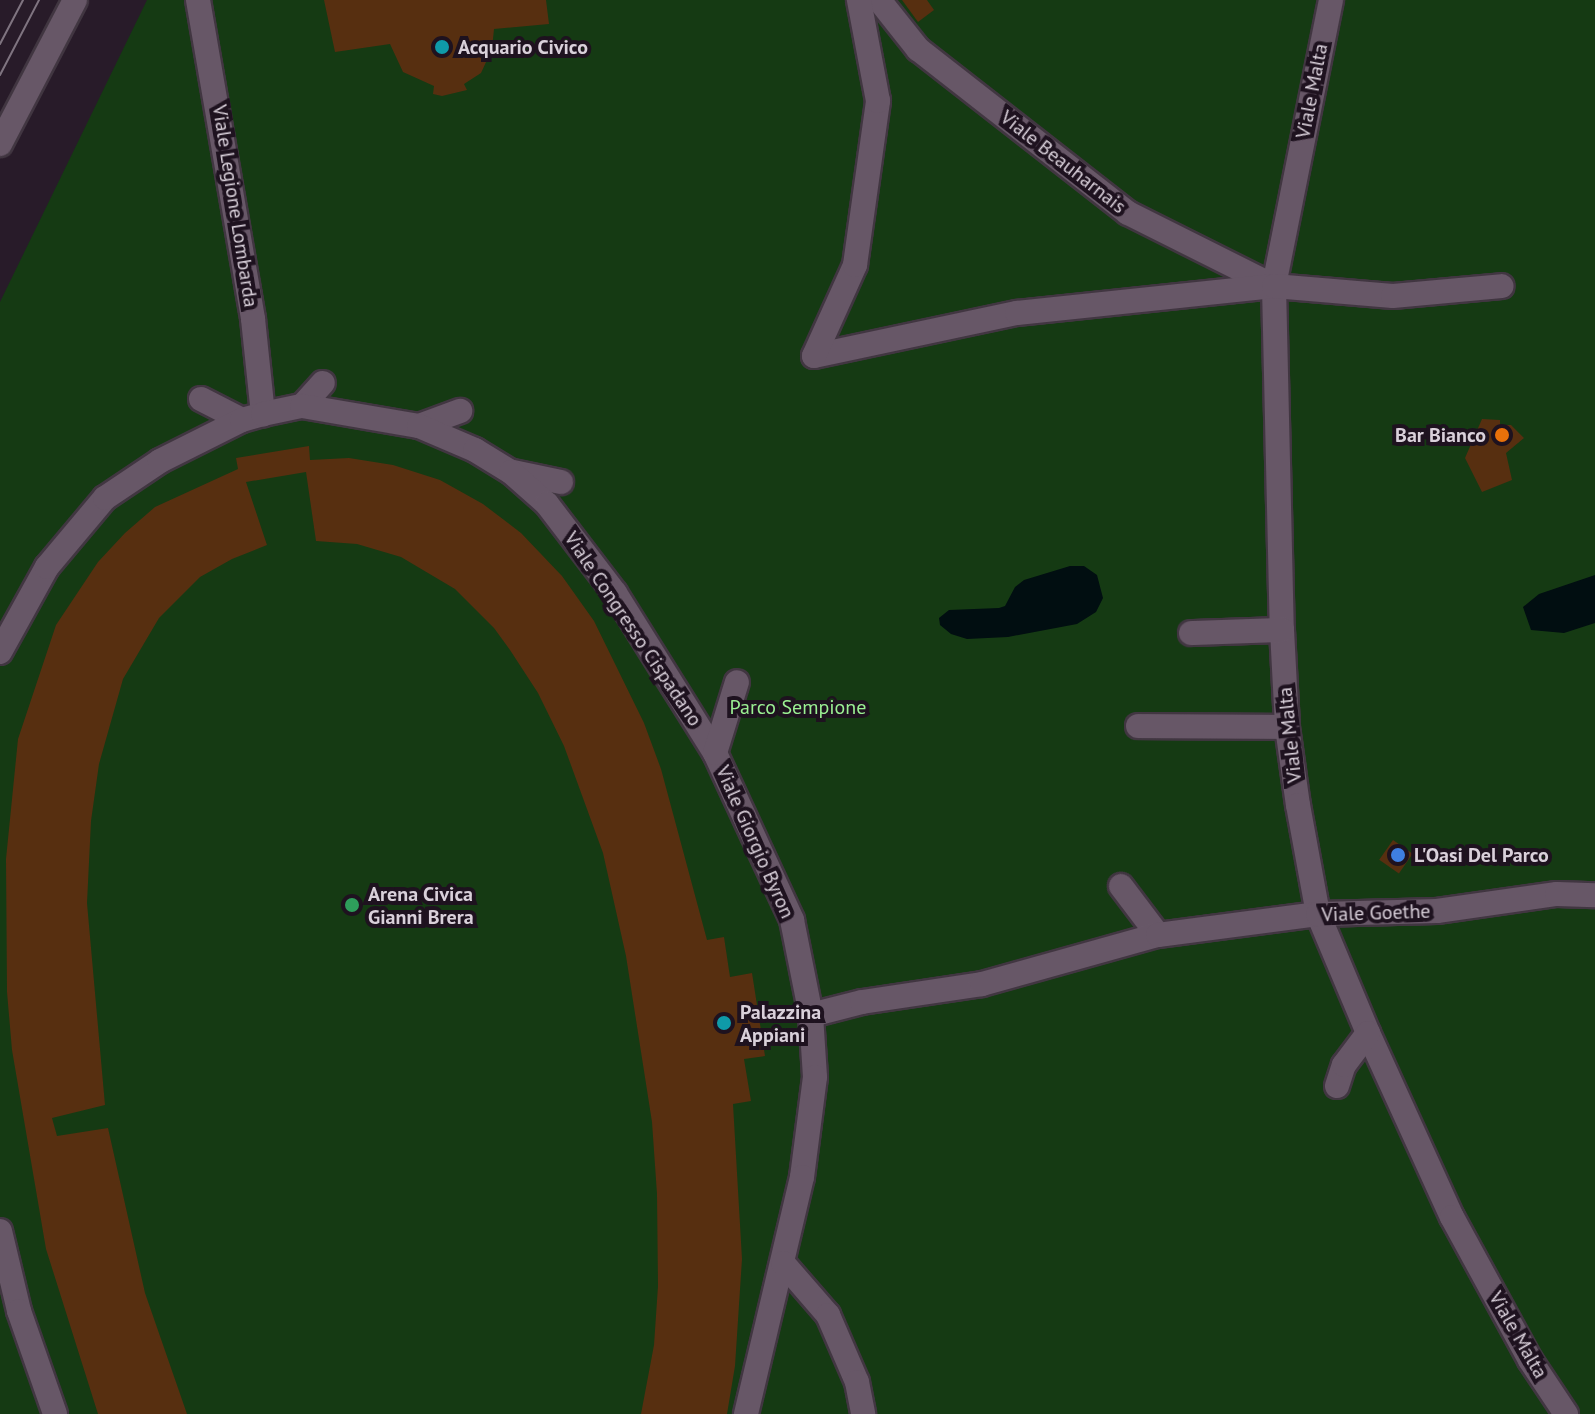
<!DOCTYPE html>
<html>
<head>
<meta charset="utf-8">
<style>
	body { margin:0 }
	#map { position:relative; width:1595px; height:1414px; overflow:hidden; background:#281b29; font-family:"PT Sans",sans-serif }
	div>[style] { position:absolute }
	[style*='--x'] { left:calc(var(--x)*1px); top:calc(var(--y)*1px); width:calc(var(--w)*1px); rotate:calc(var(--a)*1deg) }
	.green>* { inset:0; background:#153a13 }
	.water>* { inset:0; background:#010e11 }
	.building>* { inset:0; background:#572f10; transform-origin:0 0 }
	.roads { filter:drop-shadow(2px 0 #413641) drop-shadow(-2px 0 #413641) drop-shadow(0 2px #413641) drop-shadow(0 -2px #413641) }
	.minor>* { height:24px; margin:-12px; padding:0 12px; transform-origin:12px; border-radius:12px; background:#675767 }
	.tram>* { height:2px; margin:-1px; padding:0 1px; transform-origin:1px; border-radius:1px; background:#7f7480 }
	.dots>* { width:22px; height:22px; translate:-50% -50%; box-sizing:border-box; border:4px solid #1e121f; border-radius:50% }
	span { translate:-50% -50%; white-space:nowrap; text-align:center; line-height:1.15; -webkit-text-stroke:8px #1e121f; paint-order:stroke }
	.poi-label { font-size:20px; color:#d9d0da; font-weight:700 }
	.left { translate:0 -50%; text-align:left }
	.right { translate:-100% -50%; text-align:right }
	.street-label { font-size:20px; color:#d9d0da }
	.park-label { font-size:20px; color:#9bf093 }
</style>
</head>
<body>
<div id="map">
	<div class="green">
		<i style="clip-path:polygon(147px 0,1595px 0,1595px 1414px,0 1414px,0 302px)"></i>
	</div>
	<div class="water">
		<i style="clip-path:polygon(1070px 566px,1084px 566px,1097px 575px,1103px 598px,1096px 612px,1077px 624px,1008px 637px,967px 639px,951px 634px,940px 625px,939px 618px,949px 610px,999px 608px,1005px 606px,1015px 587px,1024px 580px)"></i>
		<i style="clip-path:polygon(1595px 575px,1595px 623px,1564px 633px,1531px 630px,1523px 607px,1539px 594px)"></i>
	</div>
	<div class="building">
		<i style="clip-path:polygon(324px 0,546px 0,549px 24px,494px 29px,492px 49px,481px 73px,464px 84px,467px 90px,442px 96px,433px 94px,434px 86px,403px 72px,390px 44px,335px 52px)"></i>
		<i style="clip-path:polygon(902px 0,927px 0,934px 10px,918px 22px)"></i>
		<i style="clip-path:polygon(1482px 419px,1500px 420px,1500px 425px,1511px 425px,1524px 438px,1506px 453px,1512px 480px,1482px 492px,1465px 458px)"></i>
		<i style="clip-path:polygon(309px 446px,310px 460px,349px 458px,393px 465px,440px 480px,483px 504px,521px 533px,562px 576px,594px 621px,644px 723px,661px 769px,707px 940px,724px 937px,730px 977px,752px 973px,765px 1056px,744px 1059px,751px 1101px,733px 1104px,742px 1259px,735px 1366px,727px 1414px,641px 1414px,654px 1345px,658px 1286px,657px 1194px,652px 1122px,626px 956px,603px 853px,564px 746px,538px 693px,510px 650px,494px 628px,455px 589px,401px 557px,357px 544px,316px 541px,306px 472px,246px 482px,267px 545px,232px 559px,200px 577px,159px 618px,123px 679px,99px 764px,91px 821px,87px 903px,105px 1105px,52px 1118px,57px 1136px,108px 1128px,145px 1293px,187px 1414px,98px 1414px,46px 1249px,12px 1050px,7px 992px,6px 859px,18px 739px,56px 625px,98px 562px,125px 533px,155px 507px,238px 469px,236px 458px)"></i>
		<i style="left:1393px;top:840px;width:24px;height:24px;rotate:35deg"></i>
	</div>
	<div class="roads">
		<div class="minor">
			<i style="--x:198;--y:0;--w:324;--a:80.2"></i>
			<i style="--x:253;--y:319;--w:96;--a:84"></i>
			<i style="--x:879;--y:0;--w:63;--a:51.5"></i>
			<i style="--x:918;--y:49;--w:266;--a:38"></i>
			<i style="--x:1128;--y:213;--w:163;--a:26.6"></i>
			<i style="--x:1331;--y:0;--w:292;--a:101.3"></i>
			<i style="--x:1274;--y:286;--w:344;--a:88.7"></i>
			<i style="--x:1282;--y:630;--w:97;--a:87"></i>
			<i style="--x:1287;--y:727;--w:79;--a:82"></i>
			<i style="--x:1298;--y:805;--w:111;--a:79.6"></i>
			<i style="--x:1318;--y:914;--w:129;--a:67.2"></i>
			<i style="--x:1368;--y:1033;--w:202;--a:65.5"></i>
			<i style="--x:1452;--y:1217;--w:163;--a:61.4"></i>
			<i style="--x:1530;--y:1360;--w:65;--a:56.3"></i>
			<i style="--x:0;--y:144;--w:162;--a:-62.5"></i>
			<i style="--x:814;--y:356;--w:208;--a:-12"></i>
			<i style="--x:1017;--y:313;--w:258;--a:-6"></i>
			<i style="--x:1274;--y:286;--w:119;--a:4.8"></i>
			<i style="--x:1393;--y:296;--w:109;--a:-5.2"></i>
			<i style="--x:814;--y:356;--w:100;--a:-65.7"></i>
			<i style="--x:855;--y:265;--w:166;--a:-82"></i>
			<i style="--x:878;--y:101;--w:103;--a:-100.7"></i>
			<i style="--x:201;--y:399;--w:46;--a:27.1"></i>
			<i style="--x:302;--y:406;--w:31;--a:-48"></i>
			<i style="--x:419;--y:426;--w:44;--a:-20.1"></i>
			<i style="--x:513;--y:472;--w:49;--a:11.8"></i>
			<i style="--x:1191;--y:633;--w:91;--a:-1.9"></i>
			<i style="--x:0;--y:652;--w:97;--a:-61.1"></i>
			<i style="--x:47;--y:567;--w:90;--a:-50"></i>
			<i style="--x:105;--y:498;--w:66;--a:-33.9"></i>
			<i style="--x:160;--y:461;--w:92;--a:-26.6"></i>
			<i style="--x:242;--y:420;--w:22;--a:-16"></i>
			<i style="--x:263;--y:414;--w:40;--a:-12"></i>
			<i style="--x:302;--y:406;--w:119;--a:9.7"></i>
			<i style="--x:419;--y:426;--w:61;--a:23.2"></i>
			<i style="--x:475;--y:450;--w:42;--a:31.4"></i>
			<i style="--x:511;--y:472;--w:48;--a:41.6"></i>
			<i style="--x:547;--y:504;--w:112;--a:52.6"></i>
			<i style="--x:615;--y:593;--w:189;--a:58"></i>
			<i style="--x:715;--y:753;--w:184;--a:65.2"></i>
			<i style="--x:792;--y:920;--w:97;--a:78.7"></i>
			<i style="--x:811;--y:1015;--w:62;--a:86.3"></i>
			<i style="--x:815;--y:1077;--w:101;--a:97.4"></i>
			<i style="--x:802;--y:1177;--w:244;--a:103.3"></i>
			<i style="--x:1138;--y:726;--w:149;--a:0.4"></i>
			<i style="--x:715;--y:753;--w:74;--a:-72.8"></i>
			<i style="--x:1121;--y:886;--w:61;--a:52.9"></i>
			<i style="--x:811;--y:1015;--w:53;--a:-14.3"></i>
			<i style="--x:862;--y:1002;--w:121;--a:-8.5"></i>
			<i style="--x:982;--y:984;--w:183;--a:-15.6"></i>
			<i style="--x:1158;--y:935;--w:161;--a:-7.5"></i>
			<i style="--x:1318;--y:914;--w:119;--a:-1.4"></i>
			<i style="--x:1437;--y:911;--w:121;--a:-8.1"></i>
			<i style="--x:1557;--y:894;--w:38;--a:2"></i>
			<i style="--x:1337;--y:1086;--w:22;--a:-72"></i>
			<i style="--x:1344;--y:1065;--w:40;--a:-53"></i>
			<i style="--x:0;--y:1231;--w:82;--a:76.6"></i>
			<i style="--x:19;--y:1311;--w:109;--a:70.7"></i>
			<i style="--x:783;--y:1263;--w:69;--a:49.1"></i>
			<i style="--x:828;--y:1315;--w:73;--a:66.6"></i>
			<i style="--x:857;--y:1382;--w:33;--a:79"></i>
		</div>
	</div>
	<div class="tram">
		<i style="--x:0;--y:44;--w:50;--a:-62.4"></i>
		<i style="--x:0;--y:75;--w:85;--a:-62.5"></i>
	</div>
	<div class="dots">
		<i style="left:442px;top:47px;background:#0f9aa8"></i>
		<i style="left:1502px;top:435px;background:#e8710a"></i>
		<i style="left:1398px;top:855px;background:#3f7fe0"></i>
		<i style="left:352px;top:905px;background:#2e9e5b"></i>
		<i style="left:724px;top:1023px;background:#0f9aa8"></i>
	</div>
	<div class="poi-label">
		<span class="left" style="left:458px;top:47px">Acquario Civico</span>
		<span class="right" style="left:1486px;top:435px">Bar Bianco</span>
		<span class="left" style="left:1414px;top:855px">L'Oasi Del Parco</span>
		<span class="left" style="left:368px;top:906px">Arena Civica<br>Gianni Brera</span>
		<span class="left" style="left:740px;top:1024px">Palazzina<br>Appiani</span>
	</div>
	<div class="street-label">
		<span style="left:1312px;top:91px;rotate:-79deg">Viale Malta</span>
		<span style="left:1063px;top:162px;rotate:38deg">Viale Beauharnais</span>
		<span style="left:235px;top:206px;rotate:81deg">Viale Legione Lombarda</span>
		<span style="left:633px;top:629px;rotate:56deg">Viale Congresso Cispadano</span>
		<span style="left:1290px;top:735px;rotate:-96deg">Viale Malta</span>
		<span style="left:755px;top:842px;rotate:66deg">Viale Giorgio Byron</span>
		<span style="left:1376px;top:913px;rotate:-2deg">Viale Goethe</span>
		<span style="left:1518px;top:1335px;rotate:60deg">Viale Malta</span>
	</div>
	<div class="park-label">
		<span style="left:798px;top:707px">Parco Sempione</span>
	</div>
</div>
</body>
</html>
